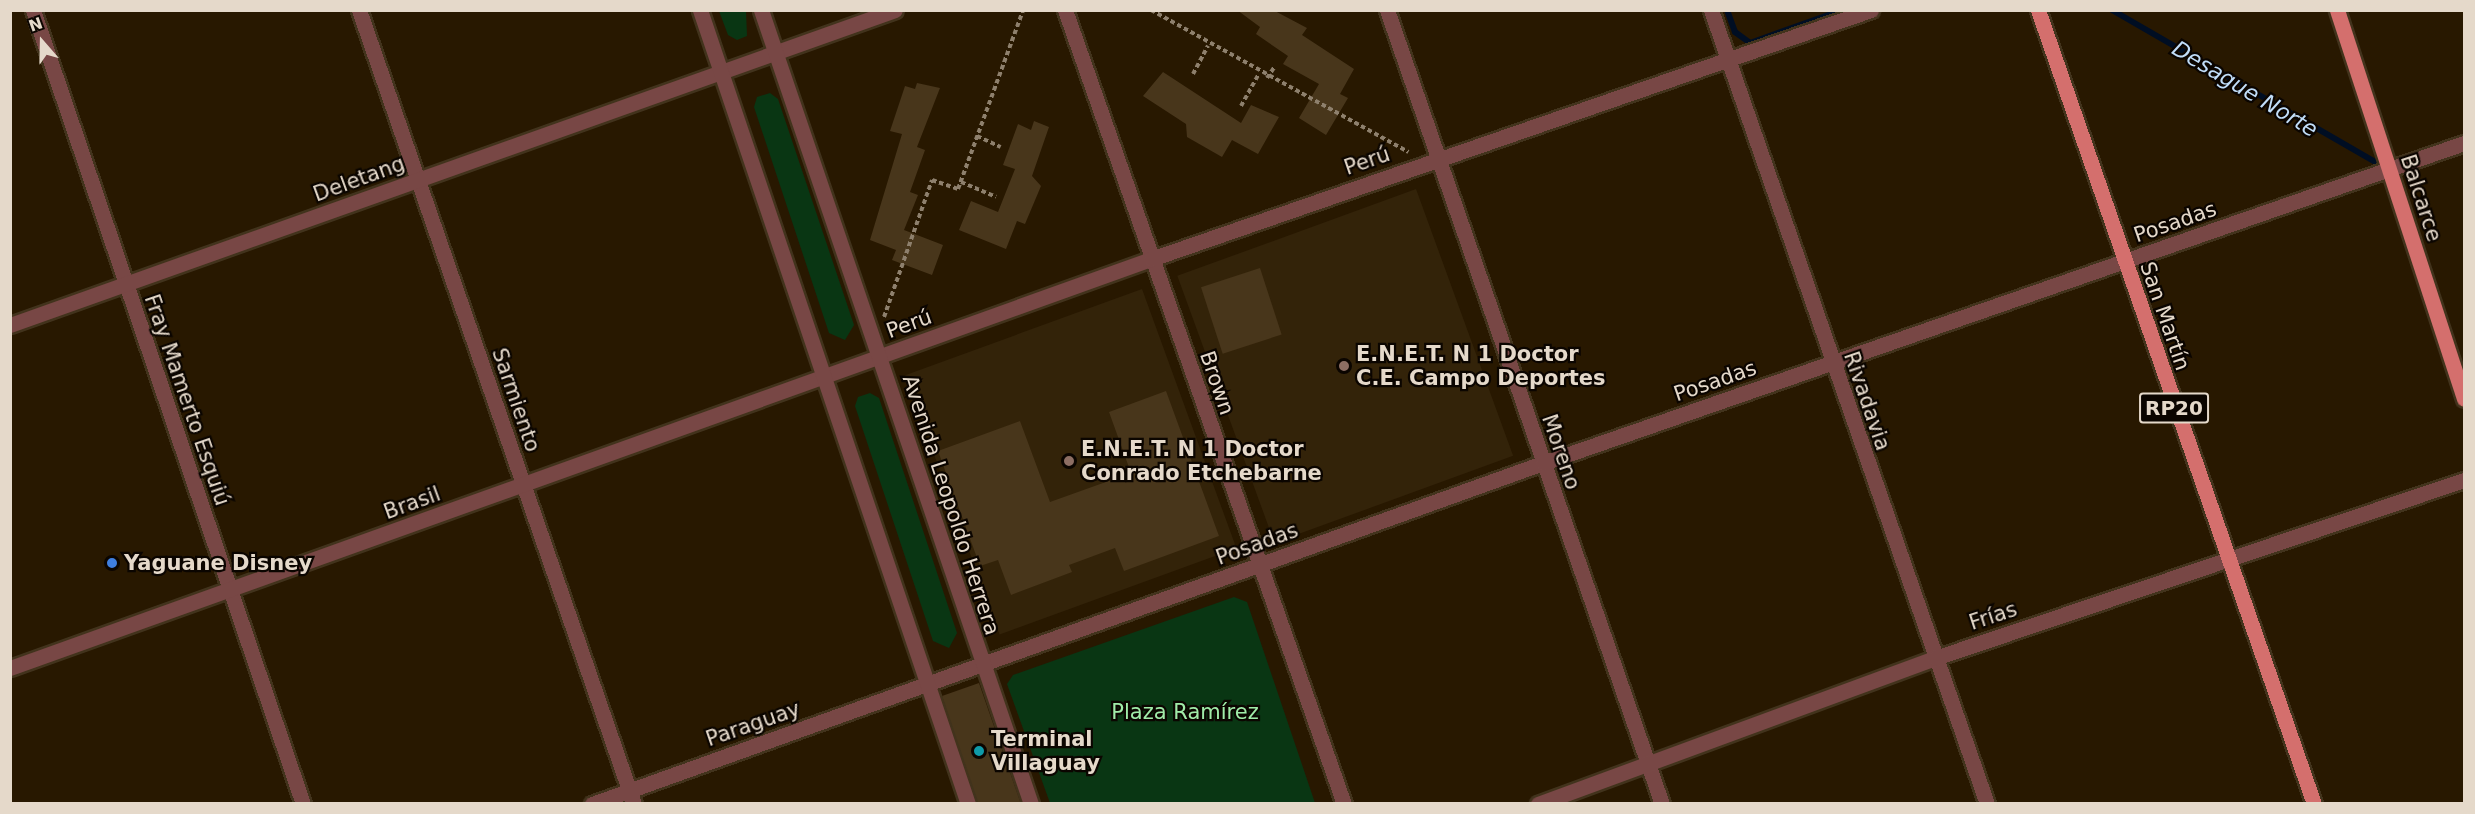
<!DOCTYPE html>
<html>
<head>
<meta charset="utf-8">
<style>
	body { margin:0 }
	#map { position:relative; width:2475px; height:814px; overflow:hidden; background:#281800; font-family:"DejaVu Sans",sans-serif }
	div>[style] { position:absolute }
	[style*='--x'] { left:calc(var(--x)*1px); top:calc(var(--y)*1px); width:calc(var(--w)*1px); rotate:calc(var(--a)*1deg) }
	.built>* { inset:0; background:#332309; transform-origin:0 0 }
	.green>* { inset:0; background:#093613 }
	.stream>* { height:6px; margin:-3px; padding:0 3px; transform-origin:3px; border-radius:3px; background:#000e23 }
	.building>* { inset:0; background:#48361b; transform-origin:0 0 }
	.path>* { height:4px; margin-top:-2px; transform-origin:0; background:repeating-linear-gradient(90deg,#8e806d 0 4.5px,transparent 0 7.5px) }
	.roads { filter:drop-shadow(2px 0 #42331c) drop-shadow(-2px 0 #42331c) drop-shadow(0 2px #42331c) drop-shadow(0 -2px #42331c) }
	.minor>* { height:15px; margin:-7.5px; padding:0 7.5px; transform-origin:7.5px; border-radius:7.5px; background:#784745 }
	.tertiary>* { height:15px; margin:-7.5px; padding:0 7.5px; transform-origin:7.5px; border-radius:7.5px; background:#784745 }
	.primary>* { height:15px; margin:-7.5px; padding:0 7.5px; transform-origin:7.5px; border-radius:7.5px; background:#d46f6d }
	.dots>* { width:16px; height:16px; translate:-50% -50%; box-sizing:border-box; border:3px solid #0b0500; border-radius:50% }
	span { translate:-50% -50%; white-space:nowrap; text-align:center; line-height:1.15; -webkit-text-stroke:4.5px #0b0500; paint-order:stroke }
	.shield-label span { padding:2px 4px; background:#0b0500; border:2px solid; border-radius:4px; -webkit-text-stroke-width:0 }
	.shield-label { font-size:20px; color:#e5d9ca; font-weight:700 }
	.street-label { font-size:21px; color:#e5d9ca }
	.poi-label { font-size:21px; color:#e5d9ca; font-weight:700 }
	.left { translate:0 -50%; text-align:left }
	.park-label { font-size:21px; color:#a0eca8 }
	.water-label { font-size:22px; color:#c1ddf8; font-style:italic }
	.frame { position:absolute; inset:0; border:12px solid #e5d9ca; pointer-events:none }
	.north { position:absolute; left:12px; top:12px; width:60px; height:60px; -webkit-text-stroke:4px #0b0500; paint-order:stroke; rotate:340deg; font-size:16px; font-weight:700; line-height:24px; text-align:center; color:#e5d9ca }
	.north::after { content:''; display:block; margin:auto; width:21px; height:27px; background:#e5d9ca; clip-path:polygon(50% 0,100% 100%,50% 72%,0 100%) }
</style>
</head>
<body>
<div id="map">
	<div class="built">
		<i style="left:1416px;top:189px;width:284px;height:254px;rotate:70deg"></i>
		<i style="left:1142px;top:289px;width:276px;height:252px;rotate:70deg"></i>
	</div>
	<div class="green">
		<i style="clip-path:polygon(719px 11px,746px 11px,747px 36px,737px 40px,728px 35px)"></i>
		<i style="clip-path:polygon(770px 93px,778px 99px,854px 325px,845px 340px,829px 333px,754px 107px,757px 97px)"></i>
		<i style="clip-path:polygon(870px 393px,879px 398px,957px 633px,949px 648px,933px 641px,855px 406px,858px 397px)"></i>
		<i style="clip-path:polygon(1234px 597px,1247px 602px,1315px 803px,1050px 803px,1007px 684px,1013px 675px)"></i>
	</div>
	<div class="stream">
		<i style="--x:1727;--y:10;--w:23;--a:70"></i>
		<i style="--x:1735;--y:32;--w:19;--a:36"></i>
		<i style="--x:1750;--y:43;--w:98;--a:-19.7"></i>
		<i style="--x:2112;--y:10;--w:310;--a:30"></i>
	</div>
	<div class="building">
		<i style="clip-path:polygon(1237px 10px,1273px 10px,1307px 28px,1302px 35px,1354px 69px,1340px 94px,1348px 98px,1326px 135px,1299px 118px,1319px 84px,1283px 64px,1288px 56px,1256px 34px,1260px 27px)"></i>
		<i style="clip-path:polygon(1163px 72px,1241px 123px,1251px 105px,1279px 117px,1258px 154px,1232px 140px,1222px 157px,1187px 137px,1186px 124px,1143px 96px)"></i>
		<i style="clip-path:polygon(917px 83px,940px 88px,917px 147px,925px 150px,910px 192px,918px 195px,904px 230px,943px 245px,932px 275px,892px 260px,896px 250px,870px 240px,902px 134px,890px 131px,905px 86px,915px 89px)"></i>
		<i style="clip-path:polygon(1034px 121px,1049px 127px,1032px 176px,1041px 186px,1025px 224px,1017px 221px,1006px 249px,959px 230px,971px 201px,998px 212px,1015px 169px,1003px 165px,1018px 124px,1031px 130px)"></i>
		<i style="left:1260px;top:268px;width:70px;height:62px;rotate:72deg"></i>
		<i style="clip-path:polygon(1166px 391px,1219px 536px,1124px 571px,1115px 548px,1069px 565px,1072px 572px,1011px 595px,998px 560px,980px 566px,938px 451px,1020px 421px,1050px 502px,1131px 473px,1109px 412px)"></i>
		<i style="clip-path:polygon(979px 683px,1021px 804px,977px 804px,942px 696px)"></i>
	</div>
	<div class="path">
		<i style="--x:1151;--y:10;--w:294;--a:28.9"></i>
		<i style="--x:1193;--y:74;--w:32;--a:-62"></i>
		<i style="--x:1267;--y:78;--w:14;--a:-56"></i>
		<i style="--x:1241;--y:106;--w:37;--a:-61"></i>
		<i style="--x:977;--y:136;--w:26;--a:25"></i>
		<i style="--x:961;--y:182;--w:38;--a:23"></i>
		<i style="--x:884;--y:317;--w:145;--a:-70.7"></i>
		<i style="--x:932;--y:180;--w:28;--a:19"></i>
		<i style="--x:958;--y:189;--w:190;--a:-70"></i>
	</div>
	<div class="roads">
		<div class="minor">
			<i style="--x:33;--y:10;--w:839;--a:71.22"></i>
			<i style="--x:359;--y:10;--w:840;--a:70.9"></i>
			<i style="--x:1065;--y:10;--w:842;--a:70.64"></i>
			<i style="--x:1387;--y:10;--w:840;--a:70.9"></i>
			<i style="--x:1711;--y:10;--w:841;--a:70.83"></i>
			<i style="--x:10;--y:325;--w:939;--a:-19.59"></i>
			<i style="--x:10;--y:668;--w:1212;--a:-19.72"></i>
			<i style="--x:1151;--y:259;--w:762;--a:-19.08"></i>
			<i style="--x:592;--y:804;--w:1010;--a:-19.73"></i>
			<i style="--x:1543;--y:463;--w:975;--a:-19.16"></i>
			<i style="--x:1538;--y:804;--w:423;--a:-20.2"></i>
			<i style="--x:1935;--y:658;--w:558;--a:-18.6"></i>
		</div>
		<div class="tertiary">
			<i style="--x:700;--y:10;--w:838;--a:71.35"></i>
			<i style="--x:761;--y:10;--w:839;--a:71.22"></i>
		</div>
		<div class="primary">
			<i style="--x:2038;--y:10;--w:841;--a:70.83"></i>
			<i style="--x:2337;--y:10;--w:409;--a:71.9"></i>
		</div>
	</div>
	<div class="dots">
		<i style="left:1344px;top:366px;background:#8d6e63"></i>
		<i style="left:1069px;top:461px;background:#8d6e63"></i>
		<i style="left:112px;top:563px;background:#3f7fe0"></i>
		<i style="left:979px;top:751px;background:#0f9aa8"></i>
	</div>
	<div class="shield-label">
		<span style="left:2174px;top:408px">RP20</span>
	</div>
	<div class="street-label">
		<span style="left:1367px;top:161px;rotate:-19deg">Perú</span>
		<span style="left:359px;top:179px;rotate:-20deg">Deletang</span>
		<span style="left:2421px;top:198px;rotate:72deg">Balcarce</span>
		<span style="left:2175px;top:222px;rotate:-19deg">Posadas</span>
		<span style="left:2165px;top:316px;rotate:71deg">San Martín</span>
		<span style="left:909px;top:324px;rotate:-20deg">Perú</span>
		<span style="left:1715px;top:381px;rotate:-19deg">Posadas</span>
		<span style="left:1217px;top:383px;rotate:71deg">Brown</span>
		<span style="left:187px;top:400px;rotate:71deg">Fray Mamerto Esquiú</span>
		<span style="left:516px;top:400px;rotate:71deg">Sarmiento</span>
		<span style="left:1867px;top:401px;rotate:71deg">Rivadavia</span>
		<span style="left:1561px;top:452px;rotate:71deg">Moreno</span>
		<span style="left:412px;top:503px;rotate:-20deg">Brasil</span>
		<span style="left:951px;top:505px;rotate:72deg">Avenida Leopoldo Herrera</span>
		<span style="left:1257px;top:544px;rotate:-20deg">Posadas</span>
		<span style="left:1993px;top:616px;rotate:-18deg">Frías</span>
		<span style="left:753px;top:724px;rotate:-19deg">Paraguay</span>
	</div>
	<div class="poi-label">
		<span class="left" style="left:1356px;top:366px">E.N.E.T. N 1 Doctor<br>C.E. Campo Deportes</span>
		<span class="left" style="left:1081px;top:461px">E.N.E.T. N 1 Doctor<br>Conrado Etchebarne</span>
		<span class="left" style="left:124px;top:563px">Yaguane Disney</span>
		<span class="left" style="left:991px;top:751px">Terminal<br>Villaguay</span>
	</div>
	<div class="park-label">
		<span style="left:1185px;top:712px">Plaza Ramírez</span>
	</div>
	<div class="water-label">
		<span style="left:2245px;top:89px;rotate:31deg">Desague Norte</span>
	</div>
	<div class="frame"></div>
	<div class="north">N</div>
</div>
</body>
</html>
